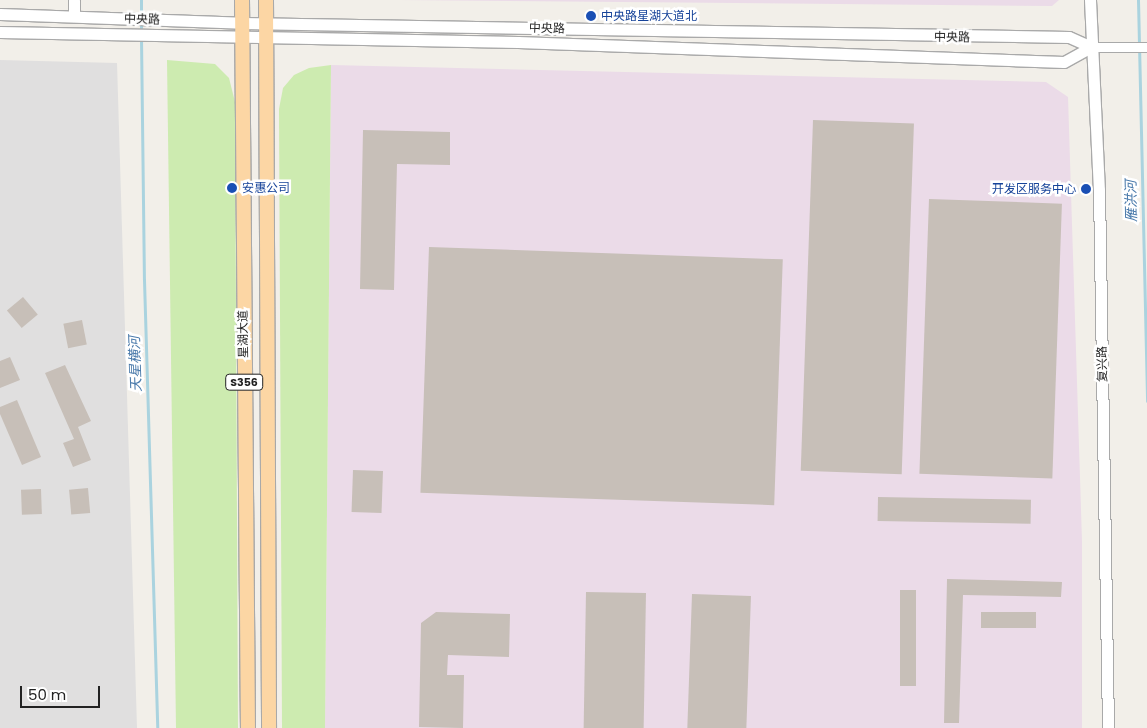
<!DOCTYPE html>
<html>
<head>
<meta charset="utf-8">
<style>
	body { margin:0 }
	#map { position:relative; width:1147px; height:728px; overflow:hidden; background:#f2efe9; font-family:Poppins,"Noto Sans SC",sans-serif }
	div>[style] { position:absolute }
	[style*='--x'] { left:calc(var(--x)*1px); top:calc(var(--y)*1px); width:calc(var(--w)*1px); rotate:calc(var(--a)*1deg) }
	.residential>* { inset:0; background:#e0dfdf }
	.industrial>* { inset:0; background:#ebdbe8 }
	.grass>* { inset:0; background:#cdebb0 }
	.stream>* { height:3px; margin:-1.5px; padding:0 1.5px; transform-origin:1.5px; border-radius:1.5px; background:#aad3df }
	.building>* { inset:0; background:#c7bfb8; transform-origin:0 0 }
	.roads { filter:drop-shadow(1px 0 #a9a9a9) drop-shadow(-1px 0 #a9a9a9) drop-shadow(0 1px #a9a9a9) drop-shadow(0 -1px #a9a9a9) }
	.minor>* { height:9px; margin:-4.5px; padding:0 4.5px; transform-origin:4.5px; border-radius:4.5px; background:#fff }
	.tertiary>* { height:11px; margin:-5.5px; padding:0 5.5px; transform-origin:5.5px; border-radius:5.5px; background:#fff }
	.primary>* { height:14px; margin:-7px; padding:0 7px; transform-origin:7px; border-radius:7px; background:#fcd6a4 }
	.dots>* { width:14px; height:14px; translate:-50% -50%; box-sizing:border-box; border:2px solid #fff; border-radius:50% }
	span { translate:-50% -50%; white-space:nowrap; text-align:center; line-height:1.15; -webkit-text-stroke:5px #fff; paint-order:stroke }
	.shield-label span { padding:1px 4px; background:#fff; border:1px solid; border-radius:4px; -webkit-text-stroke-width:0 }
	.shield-label { font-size:11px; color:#222; font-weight:700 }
	.transit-label { font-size:12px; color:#164399 }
	.left { translate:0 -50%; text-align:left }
	.right { translate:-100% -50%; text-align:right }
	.street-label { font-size:12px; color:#222 }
	.water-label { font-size:14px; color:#4a7aab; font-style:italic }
	.scale { position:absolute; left:20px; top:686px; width:80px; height:22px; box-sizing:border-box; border:2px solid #222; border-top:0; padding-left:6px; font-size:15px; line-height:18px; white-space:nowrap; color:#222; -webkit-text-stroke:4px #fff; paint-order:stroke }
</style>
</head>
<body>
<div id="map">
	<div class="residential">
		<i style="clip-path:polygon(0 60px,117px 63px,137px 728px,0 728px)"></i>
	</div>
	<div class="industrial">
		<i style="clip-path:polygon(400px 0,1059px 0,1052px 6px)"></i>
		<i style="clip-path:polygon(331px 65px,1046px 82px,1068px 97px,1082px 541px,1082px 728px,325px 728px)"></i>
	</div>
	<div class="grass">
		<i style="clip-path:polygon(167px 60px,215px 64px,229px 78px,235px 102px,238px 728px,176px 728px)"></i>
		<i style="clip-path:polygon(331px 65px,325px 728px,282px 728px,279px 109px,283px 88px,294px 75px,309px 68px)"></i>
	</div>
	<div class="stream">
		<i style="--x:141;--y:0;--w:32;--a:90"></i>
		<i style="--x:1138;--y:0;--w:401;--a:88.7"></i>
		<i style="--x:141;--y:38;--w:242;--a:89.3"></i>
		<i style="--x:144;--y:280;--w:448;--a:88.3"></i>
	</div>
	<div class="building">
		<i style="left:813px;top:120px;width:101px;height:351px;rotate:2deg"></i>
		<i style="clip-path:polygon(363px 130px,450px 132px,450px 165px,397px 164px,394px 290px,360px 289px)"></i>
		<i style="left:929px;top:199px;width:133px;height:275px;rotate:2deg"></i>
		<i style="left:429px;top:247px;width:354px;height:246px;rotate:2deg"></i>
		<i style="left:23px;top:297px;width:23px;height:21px;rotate:50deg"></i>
		<i style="left:82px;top:320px;width:25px;height:19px;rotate:79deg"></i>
		<i style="clip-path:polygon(10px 357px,20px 380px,0 388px,0 361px)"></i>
		<i style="clip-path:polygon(65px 365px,91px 421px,78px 427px,91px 460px,73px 467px,63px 443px,74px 439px,45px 373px)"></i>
		<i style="clip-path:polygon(17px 400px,41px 457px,22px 465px,0 414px,0 407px)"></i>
		<i style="left:353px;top:470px;width:30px;height:42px;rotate:2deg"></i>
		<i style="left:88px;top:488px;width:25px;height:19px;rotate:85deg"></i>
		<i style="left:41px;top:489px;width:25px;height:20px;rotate:88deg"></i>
		<i style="left:878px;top:497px;width:153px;height:24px;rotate:1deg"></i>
		<i style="clip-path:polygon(947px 579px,1062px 582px,1061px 597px,963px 595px,959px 723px,944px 723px)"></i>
		<i style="left:900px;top:590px;width:16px;height:96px"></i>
		<i style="left:586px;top:592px;width:60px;height:136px;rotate:1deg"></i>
		<i style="left:692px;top:594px;width:59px;height:134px;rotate:2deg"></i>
		<i style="clip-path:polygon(436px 612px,510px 614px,509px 657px,448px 655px,447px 675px,464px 675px,463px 728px,419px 727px,421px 623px)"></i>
		<i style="left:981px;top:612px;width:55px;height:16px"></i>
	</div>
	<div class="roads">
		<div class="minor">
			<i style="--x:1091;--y:47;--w:56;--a:0"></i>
		</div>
		<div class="tertiary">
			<i style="--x:74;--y:0;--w:16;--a:90"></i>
			<i style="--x:1090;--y:0;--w:190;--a:87.3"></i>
			<i style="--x:1099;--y:190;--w:538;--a:89.04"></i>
			<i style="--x:0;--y:14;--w:242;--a:2.1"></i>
			<i style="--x:242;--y:23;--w:827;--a:0.97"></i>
			<i style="--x:1069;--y:37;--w:24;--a:24"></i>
			<i style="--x:0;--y:32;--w:518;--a:1.11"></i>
			<i style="--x:518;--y:42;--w:546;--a:2.1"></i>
			<i style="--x:1064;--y:62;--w:31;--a:-29"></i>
		</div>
		<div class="primary">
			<i style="--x:242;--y:0;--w:728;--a:89.53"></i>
			<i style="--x:266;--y:0;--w:728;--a:89.76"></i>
		</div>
	</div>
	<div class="dots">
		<i style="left:591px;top:16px;background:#1a4fb4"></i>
		<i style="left:232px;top:188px;background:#1a4fb4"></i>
		<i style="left:1086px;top:189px;background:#1a4fb4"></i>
	</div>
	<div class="shield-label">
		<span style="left:244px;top:382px">S356</span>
	</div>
	<div class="transit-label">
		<span class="left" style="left:601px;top:16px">中央路星湖大道北</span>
		<span class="left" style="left:242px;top:188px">安惠公司</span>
		<span class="right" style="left:1076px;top:189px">开发区服务中心</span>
	</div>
	<div class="street-label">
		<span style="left:142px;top:19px;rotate:2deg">中央路</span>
		<span style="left:547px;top:28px;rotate:2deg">中央路</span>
		<span style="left:952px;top:37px;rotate:1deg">中央路</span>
		<span style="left:243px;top:334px;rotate:-91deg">星湖大道</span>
		<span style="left:1102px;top:364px;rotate:-91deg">复兴路</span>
	</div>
	<div class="water-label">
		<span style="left:1131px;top:201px;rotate:-91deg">雁洪河</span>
		<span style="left:135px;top:364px;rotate:-92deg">天星横河</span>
	</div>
	<div class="scale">50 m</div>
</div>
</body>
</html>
